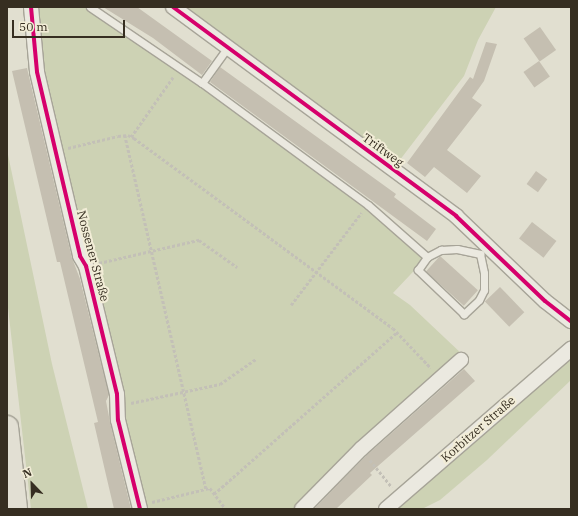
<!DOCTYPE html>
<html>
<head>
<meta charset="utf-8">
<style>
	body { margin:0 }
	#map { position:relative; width:578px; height:516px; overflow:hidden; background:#e1dfd0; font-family:"IBM Plex Serif",serif }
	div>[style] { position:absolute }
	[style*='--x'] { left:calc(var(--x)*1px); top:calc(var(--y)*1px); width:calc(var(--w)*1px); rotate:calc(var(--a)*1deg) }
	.green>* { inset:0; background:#cdd2b4 }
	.building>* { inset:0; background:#c5bfb1; transform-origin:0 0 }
	.path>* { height:2.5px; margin-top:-1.25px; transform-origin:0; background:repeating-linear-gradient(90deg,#c3c0b7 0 3px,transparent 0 5px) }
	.roads { filter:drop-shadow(1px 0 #a7a498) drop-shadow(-1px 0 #a7a498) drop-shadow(0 1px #a7a498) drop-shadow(0 -1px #a7a498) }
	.lane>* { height:7px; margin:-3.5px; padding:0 3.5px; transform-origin:3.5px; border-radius:3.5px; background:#ebe9e0 }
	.street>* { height:14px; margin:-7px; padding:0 7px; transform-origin:7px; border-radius:7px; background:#ebe9e0 }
	.primary>* { height:22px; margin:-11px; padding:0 11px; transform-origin:11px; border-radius:11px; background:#e2dfd3 }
	.cycleway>* { height:4px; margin:-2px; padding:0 2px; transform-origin:2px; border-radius:2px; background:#d6006c }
	span { translate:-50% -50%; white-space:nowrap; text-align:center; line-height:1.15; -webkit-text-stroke:4px #f2edd7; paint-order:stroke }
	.street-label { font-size:12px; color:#362e21 }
	.frame { position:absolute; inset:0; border:8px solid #362e21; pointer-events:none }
	.north { position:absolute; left:12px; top:464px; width:40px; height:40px; -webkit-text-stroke:3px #f2edd7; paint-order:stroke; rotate:337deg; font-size:11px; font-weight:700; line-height:16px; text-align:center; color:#362e21 }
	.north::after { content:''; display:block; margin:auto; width:14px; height:18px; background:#362e21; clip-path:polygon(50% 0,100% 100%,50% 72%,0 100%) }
	.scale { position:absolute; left:12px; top:20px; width:113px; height:18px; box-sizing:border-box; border:2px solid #362e21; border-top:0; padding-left:5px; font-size:12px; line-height:14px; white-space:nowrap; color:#362e21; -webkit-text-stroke:3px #f2edd7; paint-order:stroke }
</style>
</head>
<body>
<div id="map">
	<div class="green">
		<i style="clip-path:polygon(31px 7px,90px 7px,368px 205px,427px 257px,393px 293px,410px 305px,463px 355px,302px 509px,140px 509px,80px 256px)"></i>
		<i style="clip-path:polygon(173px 7px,496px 7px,478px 40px,464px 76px,393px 169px)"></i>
		<i style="clip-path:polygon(7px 150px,52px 364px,88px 509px,31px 509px,7px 299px)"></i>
		<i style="clip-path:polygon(571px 349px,571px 380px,487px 460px,440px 500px,422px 509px,391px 509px)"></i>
	</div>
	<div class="building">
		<i style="clip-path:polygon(103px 7px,137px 7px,212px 61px,202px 75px,153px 38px)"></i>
		<i style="left:540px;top:27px;width:28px;height:20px;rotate:55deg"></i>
		<i style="clip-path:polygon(486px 42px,497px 44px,484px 81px,472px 98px,482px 105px,447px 150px,481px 176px,467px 193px,434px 167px,425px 177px,407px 163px,470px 77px,473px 79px)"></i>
		<i style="left:539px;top:61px;width:19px;height:19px;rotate:55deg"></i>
		<i style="clip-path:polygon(220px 67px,396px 194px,394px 197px,436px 229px,427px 241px,210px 82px)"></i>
		<i style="clip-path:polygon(27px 68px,72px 258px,80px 279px,109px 395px,106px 401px,110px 422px,131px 509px,114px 509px,106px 475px,94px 423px,98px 422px,60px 262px,57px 262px,12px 71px)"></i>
		<i style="left:536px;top:171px;width:14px;height:16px;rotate:36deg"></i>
		<i style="left:532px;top:222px;width:31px;height:21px;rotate:38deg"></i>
		<i style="left:440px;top:256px;width:51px;height:21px;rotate:42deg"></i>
		<i style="left:500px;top:287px;width:35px;height:21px;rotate:46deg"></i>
		<i style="clip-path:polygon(464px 369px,475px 381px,370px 473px,372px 475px,336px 509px,314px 509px,367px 455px)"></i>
	</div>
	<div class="path">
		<i style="--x:125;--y:135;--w:363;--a:77.1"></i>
		<i style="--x:131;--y:137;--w:73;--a:-55"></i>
		<i style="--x:68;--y:148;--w:51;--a:-13.5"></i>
		<i style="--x:118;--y:136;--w:10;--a:-6"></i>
		<i style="--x:128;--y:135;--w:7;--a:27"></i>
		<i style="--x:134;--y:138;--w:321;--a:36.3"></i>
		<i style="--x:393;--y:328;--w:55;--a:46.5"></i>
		<i style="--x:99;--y:263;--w:103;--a:-13"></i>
		<i style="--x:199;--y:240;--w:47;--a:35.4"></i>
		<i style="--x:291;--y:305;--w:116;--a:-52.7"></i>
		<i style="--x:131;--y:403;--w:91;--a:-12.1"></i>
		<i style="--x:220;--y:384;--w:44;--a:-34.8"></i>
		<i style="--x:370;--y:460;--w:35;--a:51"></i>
		<i style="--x:214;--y:494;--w:244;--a:-41.5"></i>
		<i style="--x:152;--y:502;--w:60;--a:-13.6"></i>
		<i style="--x:210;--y:488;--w:26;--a:53"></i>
	</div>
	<div class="roads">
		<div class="lane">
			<i style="--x:90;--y:7;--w:135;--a:34.2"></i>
			<i style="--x:202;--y:83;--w:206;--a:36.3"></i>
			<i style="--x:368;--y:205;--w:79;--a:41.4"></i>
			<i style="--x:202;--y:83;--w:44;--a:-54.2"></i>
			<i style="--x:457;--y:249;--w:24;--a:12"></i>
			<i style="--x:480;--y:254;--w:19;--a:78"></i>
			<i style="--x:484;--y:273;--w:17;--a:90"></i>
			<i style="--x:484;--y:290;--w:11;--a:117"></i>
			<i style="--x:479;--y:300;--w:21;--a:137"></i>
			<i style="--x:464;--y:314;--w:64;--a:-136.3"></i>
			<i style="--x:418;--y:270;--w:16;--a:-55"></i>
			<i style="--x:427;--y:257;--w:16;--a:-27"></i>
			<i style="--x:441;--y:250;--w:16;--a:-4"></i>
		</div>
		<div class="street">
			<i style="--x:31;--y:7;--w:65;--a:84.7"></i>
			<i style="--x:37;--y:72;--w:189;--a:76.8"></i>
			<i style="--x:80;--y:256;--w:12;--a:59"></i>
			<i style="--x:86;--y:266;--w:132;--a:76.4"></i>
			<i style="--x:117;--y:394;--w:26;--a:88"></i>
			<i style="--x:118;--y:420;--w:92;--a:76.1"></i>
			<i style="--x:173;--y:7;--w:352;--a:36.4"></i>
			<i style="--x:456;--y:216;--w:123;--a:43.7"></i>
			<i style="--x:545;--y:301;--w:33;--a:38"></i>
			<i style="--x:302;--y:509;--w:84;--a:-45.5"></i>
			<i style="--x:361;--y:449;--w:134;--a:-41.7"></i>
			<i style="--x:386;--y:509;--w:245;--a:-40.9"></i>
		</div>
		<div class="primary">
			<i style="--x:7;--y:427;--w:82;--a:83.7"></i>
		</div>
	</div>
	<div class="cycleway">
		<i style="--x:31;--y:7;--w:65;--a:84.7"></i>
		<i style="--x:37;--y:72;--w:189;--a:76.8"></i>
		<i style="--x:80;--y:256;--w:12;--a:59"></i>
		<i style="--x:86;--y:266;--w:132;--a:76.4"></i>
		<i style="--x:117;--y:394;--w:26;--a:88"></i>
		<i style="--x:118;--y:420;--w:92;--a:76.1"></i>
		<i style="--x:173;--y:7;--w:352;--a:36.4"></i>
		<i style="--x:456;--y:216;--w:123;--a:43.7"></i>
		<i style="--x:545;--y:301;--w:33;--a:38"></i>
	</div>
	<div class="street-label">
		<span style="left:383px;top:150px;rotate:36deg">Triftweg</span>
		<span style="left:93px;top:256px;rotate:75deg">Nossener Straße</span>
		<span style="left:478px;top:429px;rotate:-41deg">Korbitzer Straße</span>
	</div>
	<div class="frame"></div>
	<div class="north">N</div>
	<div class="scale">50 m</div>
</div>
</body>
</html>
